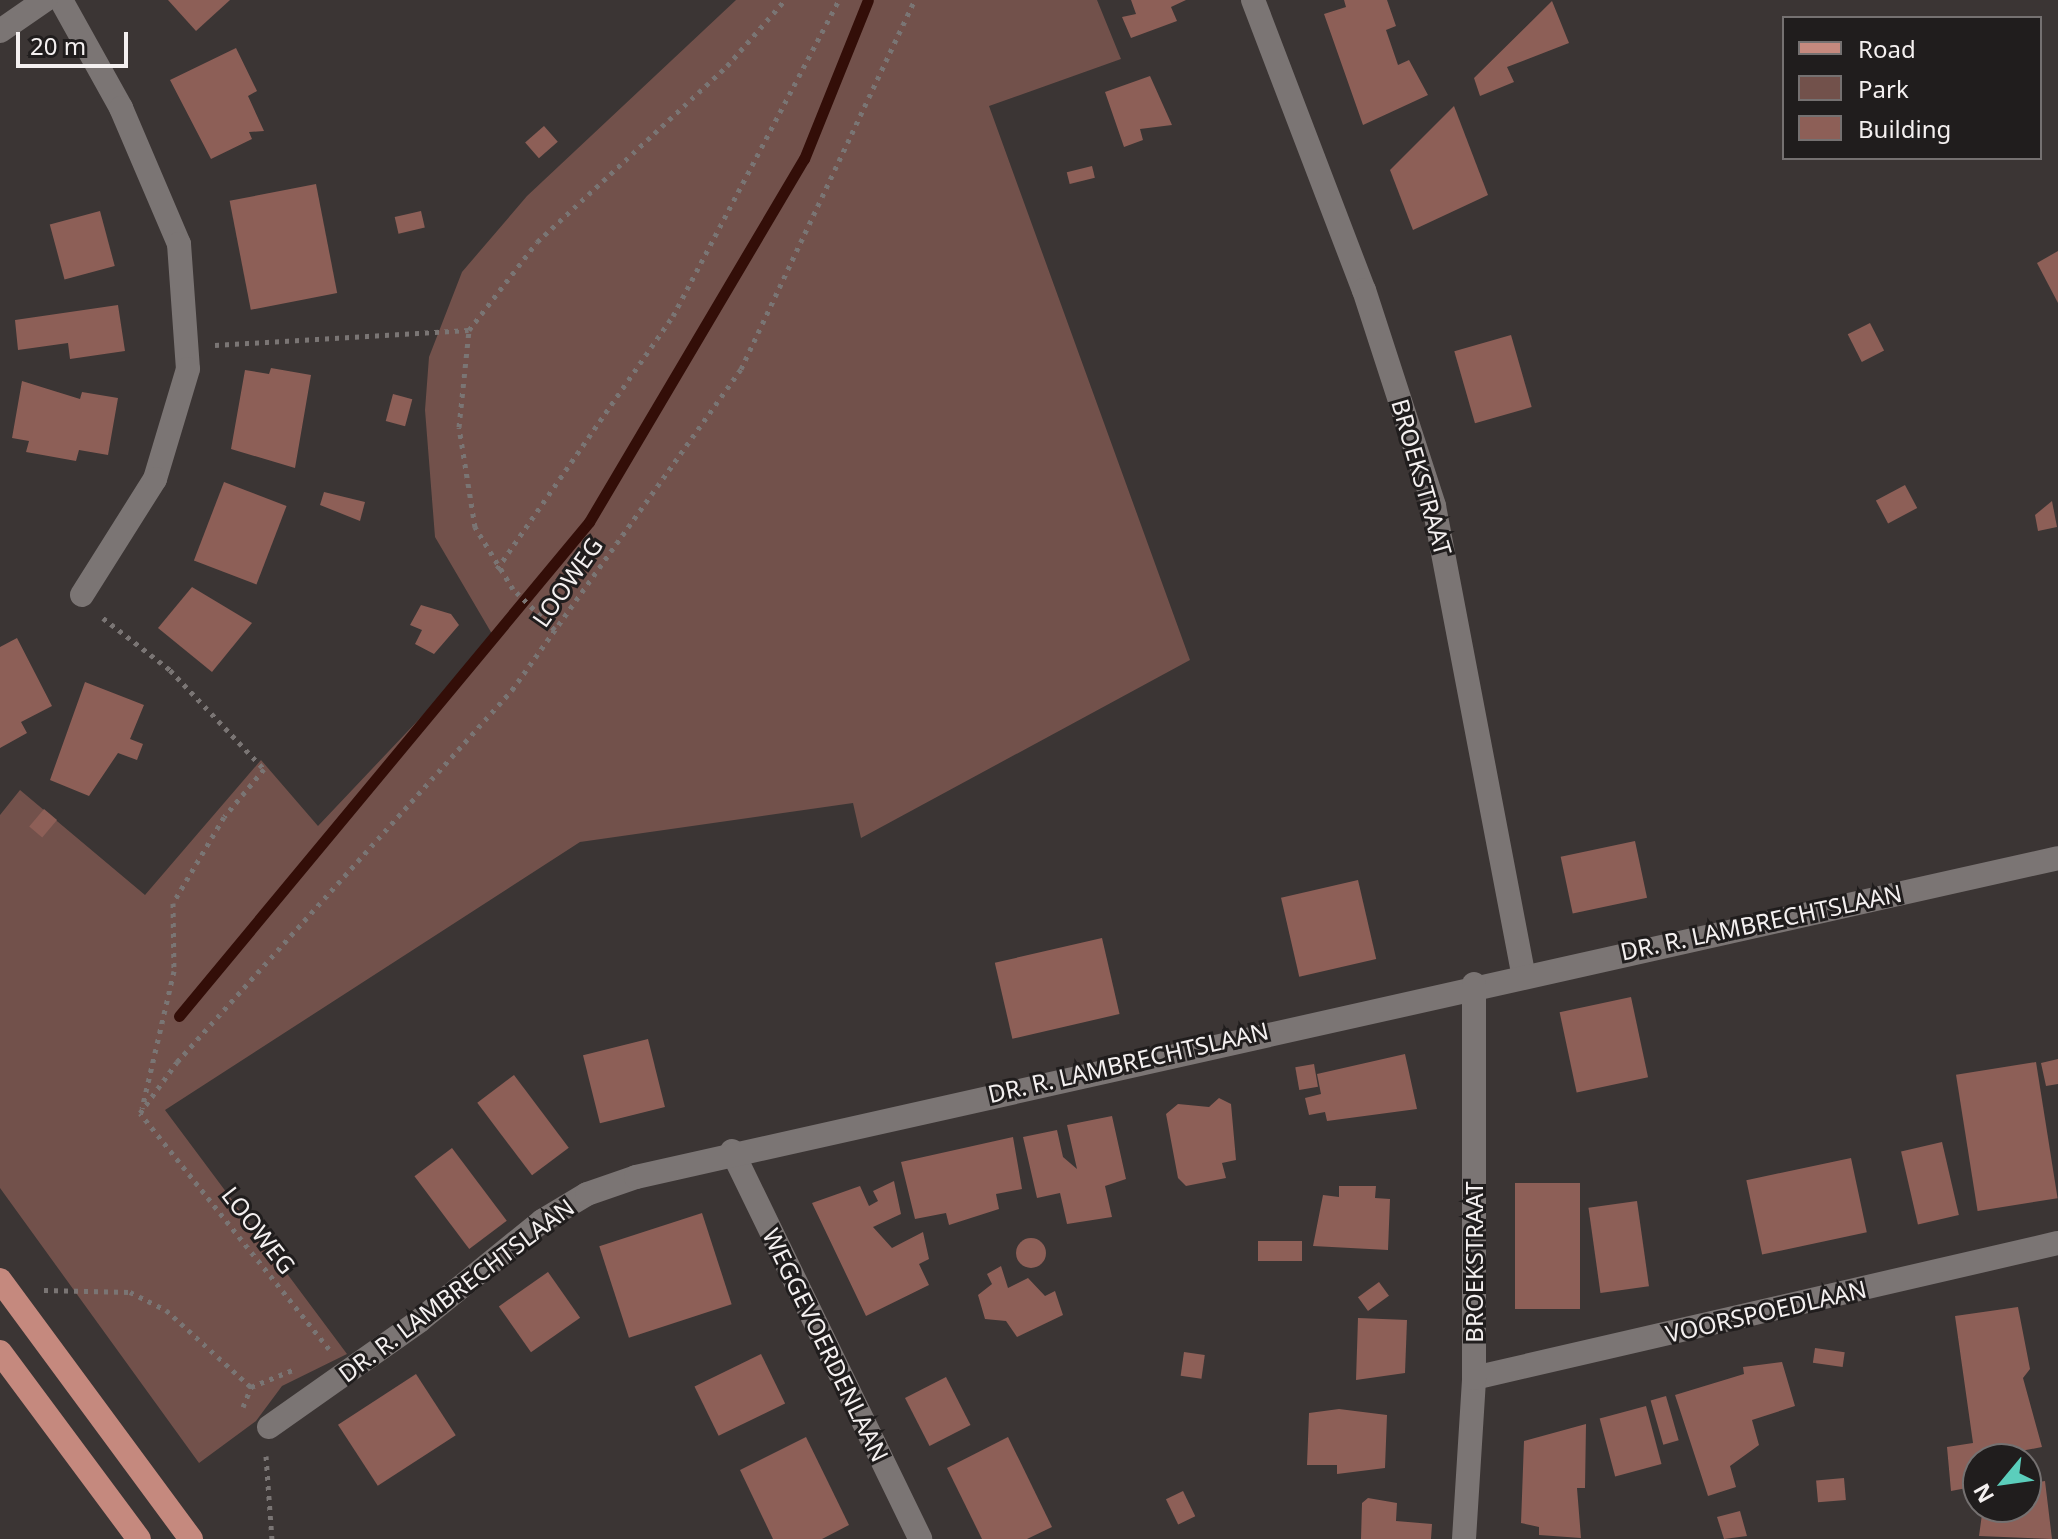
<!DOCTYPE html>
<html>
<head>
<meta charset="utf-8">
<style>
	body { margin:0 }
	#map { position:relative; width:2058px; height:1539px; overflow:hidden; background:#3b3534; font-family:"Noto Sans",sans-serif }
	div>[style] { position:absolute }
	[style*='--x'] { left:calc(var(--x)*1px); top:calc(var(--y)*1px); width:calc(var(--w)*1px); rotate:calc(var(--a)*1deg) }
	.green>* { inset:0; background:#72514b }
	.stream>* { height:11px; margin:-5.5px; padding:0 5.5px; transform-origin:5.5px; border-radius:5.5px; background:#330e08 }
	.building>* { inset:0; background:#8d5f57; transform-origin:0 0 }
	.round { border-radius:50% }
	.path>* { height:5px; margin-top:-2.5px; transform-origin:0; background:repeating-linear-gradient(90deg,#7a7574 0 4px,transparent 0 10px) }
	.street>* { height:24px; margin:-12px; padding:0 12px; transform-origin:12px; border-radius:12px; background:#7b7574 }
	.primary>* { height:24px; margin:-12px; padding:0 12px; transform-origin:12px; border-radius:12px; background:#c5897e }
	span { translate:-50% -50%; white-space:nowrap; text-align:center; line-height:1.15; -webkit-text-stroke:6px #201d1d; paint-order:stroke }
	.street-label { font-size:24px; color:#f4f0f0 }
	.legend { position:absolute; left:1782px; top:16px; width:260px; height:144px; box-sizing:border-box; background:#201d1d; border:2px solid #757171; margin:0; padding:10px 14px; list-style:none; font-size:24px; color:#f4f0f0 }
	.legend li { display:flex; align-items:center; gap:16px; height:40px }
	.legend b { width:40px; border:2px solid #757171 }
	.north { position:absolute; left:1962px; top:1443px; width:80px; height:80px; box-sizing:border-box; background:#201d1d; border:2px solid #757171; border-radius:50%; rotate:241deg; font-size:22px; font-weight:700; line-height:32px; text-align:center; color:#f4f0f0 }
	.north::after { content:''; display:block; margin:auto; width:28px; height:36px; background:#5bcebc; clip-path:polygon(50% 0,100% 100%,50% 72%,0 100%) }
	.scale { position:absolute; left:16px; top:32px; width:112px; height:36px; box-sizing:border-box; border:4px solid #f4f0f0; border-top:0; padding-left:10px; font-size:24px; line-height:28px; white-space:nowrap; color:#f4f0f0; -webkit-text-stroke:6px #201d1d; paint-order:stroke }
</style>
</head>
<body>
<div id="map">
	<div class="green">
		<i style="clip-path:polygon(736px 0,1097px 0,1121px 59px,989px 106px,1190px 660px,861px 838px,853px 803px,580px 842px,165px 1110px,347px 1354px,282px 1386px,256px 1421px,199px 1463px,0 1188px,0 815px,20px 790px,145px 895px,261px 760px,318px 826px,495px 639px,435px 537px,425px 410px,429px 357px,462px 272px,527px 196px)"></i>
	</div>
	<div class="stream">
		<i style="--x:179;--y:1016;--w:642;--a:-50.31"></i>
		<i style="--x:589;--y:522;--w:422;--a:-59.4"></i>
		<i style="--x:804;--y:159;--w:171;--a:-68.1"></i>
	</div>
	<div class="building">
		<i style="clip-path:polygon(168px 0,230px 0,196px 31px)"></i>
		<i style="clip-path:polygon(1131px 0,1186px 0,1171px 7px,1177px 21px,1131px 38px,1122px 17px,1136px 14px)"></i>
		<i style="clip-path:polygon(1344px 0,1387px 0,1396px 26px,1386px 30px,1398px 65px,1409px 60px,1428px 95px,1363px 125px,1324px 14px,1346px 7px)"></i>
		<i style="clip-path:polygon(1552px 1px,1569px 43px,1507px 67px,1514px 82px,1480px 96px,1474px 78px)"></i>
		<i style="clip-path:polygon(236px 48px,257px 91px,248px 96px,264px 131px,249px 132px,252px 139px,211px 159px,170px 80px)"></i>
		<i style="clip-path:polygon(1150px 76px,1172px 125px,1140px 129px,1143px 140px,1124px 147px,1105px 92px)"></i>
		<i style="clip-path:polygon(1454px 106px,1488px 195px,1413px 230px,1390px 170px)"></i>
		<i style="left:544px;top:126px;width:21px;height:25px;rotate:49deg"></i>
		<i style="left:1092px;top:166px;width:12px;height:26px;rotate:76deg"></i>
		<i style="left:316px;top:184px;width:111px;height:88px;rotate:79deg"></i>
		<i style="left:100px;top:211px;width:57px;height:52px;rotate:75deg"></i>
		<i style="left:421px;top:211px;width:17px;height:27px;rotate:77deg"></i>
		<i style="clip-path:polygon(2058px 251px,2058px 303px,2037px 263px)"></i>
		<i style="clip-path:polygon(118px 305px,125px 351px,70px 359px,68px 343px,18px 350px,15px 320px)"></i>
		<i style="left:1870px;top:323px;width:31px;height:25px;rotate:63deg"></i>
		<i style="left:1511px;top:335px;width:75px;height:59px;rotate:74deg"></i>
		<i style="clip-path:polygon(271px 368px,311px 375px,295px 468px,231px 449px,245px 370px,269px 374px)"></i>
		<i style="clip-path:polygon(22px 381px,80px 399px,82px 392px,118px 398px,108px 455px,79px 450px,76px 461px,26px 452px,29px 441px,12px 438px)"></i>
		<i style="left:393px;top:394px;width:20px;height:28px;rotate:15deg"></i>
		<i style="left:224px;top:482px;width:67px;height:84px;rotate:21deg"></i>
		<i style="left:1905px;top:485px;width:26px;height:33px;rotate:62deg"></i>
		<i style="clip-path:polygon(324px 492px,365px 502px,360px 521px,320px 505px)"></i>
		<i style="clip-path:polygon(2052px 501px,2057px 527px,2038px 531px,2035px 515px)"></i>
		<i style="clip-path:polygon(192px 587px,252px 623px,212px 672px,158px 628px)"></i>
		<i style="clip-path:polygon(421px 605px,451px 614px,459px 625px,434px 654px,415px 644px,422px 630px,410px 625px)"></i>
		<i style="clip-path:polygon(17px 638px,52px 706px,21px 722px,27px 733px,0 748px,0 647px)"></i>
		<i style="clip-path:polygon(85px 682px,144px 705px,130px 739px,143px 744px,137px 760px,118px 753px,89px 796px,50px 780px)"></i>
		<i style="left:44px;top:809px;width:17px;height:23px;rotate:40deg"></i>
		<i style="left:1635px;top:841px;width:58px;height:76px;rotate:78deg"></i>
		<i style="left:1358px;top:880px;width:81px;height:79px;rotate:77deg"></i>
		<i style="left:1102px;top:938px;width:78px;height:110px;rotate:77deg"></i>
		<i style="left:1631px;top:997px;width:82px;height:73px;rotate:78deg"></i>
		<i style="left:648px;top:1039px;width:70px;height:67px;rotate:76deg"></i>
		<i style="clip-path:polygon(1405px 1054px,1417px 1109px,1327px 1121px,1325px 1112px,1309px 1115px,1305px 1098px,1321px 1094px,1317px 1074px)"></i>
		<i style="clip-path:polygon(2058px 1059px,2058px 1084px,2046px 1086px,2041px 1063px)"></i>
		<i style="left:2036px;top:1062px;width:138px;height:81px;rotate:81deg"></i>
		<i style="left:1314px;top:1064px;width:23px;height:19px;rotate:80deg"></i>
		<i style="left:514px;top:1075px;width:91px;height:46px;rotate:53deg"></i>
		<i style="clip-path:polygon(1219px 1098px,1231px 1104px,1236px 1160px,1222px 1163px,1226px 1178px,1186px 1186px,1178px 1178px,1166px 1114px,1178px 1104px,1209px 1107px)"></i>
		<i style="clip-path:polygon(1112px 1116px,1126px 1179px,1105px 1186px,1112px 1217px,1067px 1224px,1060px 1193px,1037px 1198px,1023px 1137px,1057px 1130px,1063px 1157px,1077px 1169px,1067px 1125px)"></i>
		<i style="clip-path:polygon(1013px 1137px,1022px 1189px,996px 1194px,999px 1209px,949px 1225px,946px 1213px,915px 1219px,901px 1162px)"></i>
		<i style="left:1942px;top:1142px;width:75px;height:42px;rotate:77deg"></i>
		<i style="left:452px;top:1148px;width:91px;height:47px;rotate:53deg"></i>
		<i style="left:1851px;top:1158px;width:76px;height:107px;rotate:78deg"></i>
		<i style="clip-path:polygon(894px 1181px,901px 1214px,873px 1227px,892px 1248px,923px 1232px,929px 1259px,919px 1264px,929px 1285px,866px 1316px,812px 1203px,860px 1186px,869px 1206px,878px 1201px,873px 1191px)"></i>
		<i style="left:1515px;top:1183px;width:65px;height:126px"></i>
		<i style="clip-path:polygon(1339px 1186px,1376px 1186px,1375px 1198px,1390px 1199px,1388px 1250px,1313px 1246px,1323px 1195px,1339px 1197px)"></i>
		<i style="left:1637px;top:1201px;width:86px;height:49px;rotate:82deg"></i>
		<i style="left:702px;top:1213px;width:96px;height:108px;rotate:72deg"></i>
		<i class="round" style="left:1016px;top:1238px;width:30px;height:30px"></i>
		<i style="left:1258px;top:1241px;width:44px;height:20px"></i>
		<i style="clip-path:polygon(1001px 1266px,1008px 1288px,1028px 1278px,1045px 1296px,1055px 1291px,1063px 1315px,1017px 1337px,1006px 1321px,985px 1319px,978px 1295px,992px 1284px,987px 1274px)"></i>
		<i style="left:548px;top:1272px;width:56px;height:60px;rotate:55deg"></i>
		<i style="left:1379px;top:1282px;width:17px;height:26px;rotate:54deg"></i>
		<i style="clip-path:polygon(2018px 1307px,2030px 1369px,2023px 1378px,2042px 1447px,1978px 1459px,1977px 1486px,1951px 1491px,1947px 1447px,1973px 1443px,1955px 1316px)"></i>
		<i style="clip-path:polygon(1358px 1318px,1407px 1320px,1405px 1373px,1356px 1380px)"></i>
		<i style="left:1815px;top:1348px;width:30px;height:15px;rotate:8deg"></i>
		<i style="left:1184px;top:1352px;width:21px;height:24px;rotate:8deg"></i>
		<i style="left:761px;top:1354px;width:55px;height:74px;rotate:64deg"></i>
		<i style="clip-path:polygon(1782px 1362px,1795px 1406px,1752px 1420px,1759px 1445px,1730px 1466px,1736px 1487px,1708px 1496px,1675px 1395px,1744px 1374px,1743px 1367px)"></i>
		<i style="left:416px;top:1374px;width:73px;height:93px;rotate:57deg"></i>
		<i style="left:946px;top:1377px;width:54px;height:46px;rotate:63deg"></i>
		<i style="left:1666px;top:1396px;width:46px;height:16px;rotate:74deg"></i>
		<i style="left:1646px;top:1406px;width:60px;height:48px;rotate:75deg"></i>
		<i style="clip-path:polygon(1339px 1409px,1387px 1415px,1385px 1468px,1337px 1474px,1337px 1465px,1307px 1465px,1309px 1413px)"></i>
		<i style="clip-path:polygon(1586px 1424px,1585px 1488px,1577px 1488px,1581px 1538px,1539px 1535px,1539px 1527px,1521px 1523px,1524px 1441px)"></i>
		<i style="clip-path:polygon(806px 1437px,849px 1525px,822px 1539px,773px 1539px,740px 1470px)"></i>
		<i style="clip-path:polygon(1008px 1437px,1052px 1527px,1027px 1539px,982px 1539px,947px 1468px)"></i>
		<i style="left:1844px;top:1478px;width:22px;height:28px;rotate:85deg"></i>
		<i style="clip-path:polygon(2045px 1481px,2052px 1539px,1979px 1536px,1983px 1507px,2026px 1507px,2026px 1484px)"></i>
		<i style="left:1183px;top:1491px;width:28px;height:19px;rotate:64deg"></i>
		<i style="clip-path:polygon(1368px 1498px,1397px 1503px,1396px 1521px,1432px 1524px,1431px 1539px,1361px 1539px,1362px 1503px)"></i>
		<i style="clip-path:polygon(1740px 1511px,1747px 1536px,1724px 1539px,1717px 1517px)"></i>
	</div>
	<div class="path">
		<i style="--x:215;--y:345;--w:254;--a:-3.4"></i>
		<i style="--x:497;--y:569;--w:308;--a:-55.2"></i>
		<i style="--x:673;--y:316;--w:357;--a:-62.3"></i>
		<i style="--x:103;--y:618;--w:85;--a:37.8"></i>
		<i style="--x:170;--y:670;--w:137;--a:46.5"></i>
		<i style="--x:264;--y:769;--w:62;--a:129.8"></i>
		<i style="--x:224;--y:817;--w:100;--a:120.7"></i>
		<i style="--x:173;--y:903;--w:68;--a:89.2"></i>
		<i style="--x:174;--y:971;--w:141;--a:103.1"></i>
		<i style="--x:555;--y:630;--w:59;--a:-135.7"></i>
		<i style="--x:513;--y:589;--w:73;--a:-121.5"></i>
		<i style="--x:475;--y:527;--w:101;--a:-99.1"></i>
		<i style="--x:459;--y:427;--w:98;--a:-84.1"></i>
		<i style="--x:469;--y:330;--w:111;--a:-52.3"></i>
		<i style="--x:537;--y:242;--w:259;--a:-42.8"></i>
		<i style="--x:727;--y:66;--w:88;--a:-48.7"></i>
		<i style="--x:44;--y:1290;--w:86;--a:1.3"></i>
		<i style="--x:130;--y:1292;--w:40;--a:26.6"></i>
		<i style="--x:166;--y:1310;--w:115;--a:42.2"></i>
		<i style="--x:329;--y:1349;--w:302;--a:-128.7"></i>
		<i style="--x:140;--y:1113;--w:63;--a:-54"></i>
		<i style="--x:177;--y:1062;--w:501;--a:-48"></i>
		<i style="--x:512;--y:690;--w:394;--a:-54.5"></i>
		<i style="--x:741;--y:369;--w:408;--a:-64.8"></i>
		<i style="--x:243;--y:1407;--w:22;--a:-68"></i>
		<i style="--x:251;--y:1387;--w:48;--a:-22.2"></i>
		<i style="--x:266;--y:1456;--w:83;--a:85.9"></i>
	</div>
	<div class="street">
		<i style="--x:61;--y:0;--w:124;--a:60.9"></i>
		<i style="--x:121;--y:108;--w:148;--a:66.9"></i>
		<i style="--x:179;--y:244;--w:125;--a:85.9"></i>
		<i style="--x:188;--y:369;--w:115;--a:106.7"></i>
		<i style="--x:155;--y:479;--w:137;--a:122.2"></i>
		<i style="--x:1253;--y:0;--w:311;--a:69.1"></i>
		<i style="--x:1364;--y:290;--w:227;--a:72"></i>
		<i style="--x:1434;--y:506;--w:476;--a:79.2"></i>
		<i style="--x:0;--y:31;--w:55;--a:-34.6"></i>
		<i style="--x:732;--y:1151;--w:431;--a:64.1"></i>
		<i style="--x:1474;--y:1378;--w:599;--a:-13.02"></i>
		<i style="--x:269;--y:1427;--w:184;--a:-35.2"></i>
		<i style="--x:419;--y:1321;--w:159;--a:-39.1"></i>
		<i style="--x:542;--y:1221;--w:52;--a:-31"></i>
		<i style="--x:587;--y:1194;--w:52;--a:-19.1"></i>
		<i style="--x:636;--y:1177;--w:1457;--a:-12.64"></i>
		<i style="--x:1464;--y:1539;--w:161;--a:-86.4"></i>
		<i style="--x:1474;--y:1378;--w:394;--a:-90"></i>
	</div>
	<div class="primary">
		<i style="--x:0;--y:1280;--w:322;--a:53.6"></i>
		<i style="--x:0;--y:1352;--w:233;--a:53.4"></i>
	</div>
	<div class="street-label">
		<span style="left:1422px;top:477px;rotate:74deg">BROEKSTRAAT</span>
		<span style="left:567px;top:582px;rotate:-55deg">LOOWEG</span>
		<span style="left:1761px;top:922px;rotate:-12deg">DR. R. LAMBRECHTSLAAN</span>
		<span style="left:1128px;top:1062px;rotate:-13deg">DR. R. LAMBRECHTSLAAN</span>
		<span style="left:259px;top:1230px;rotate:52deg">LOOWEG</span>
		<span style="left:1474px;top:1262px;rotate:-90deg">BROEKSTRAAT</span>
		<span style="left:456px;top:1290px;rotate:-37deg">DR. R. LAMBRECHTSLAAN</span>
		<span style="left:1766px;top:1311px;rotate:-13deg">VOORSPOEDLAAN</span>
		<span style="left:826px;top:1345px;rotate:64deg">WEGGEVOERDENLAAN</span>
	</div>
	<ul class="legend">
	<li><b style="height:10px;background:#c5897e"></b>Road</li>
	<li><b style="height:22px;background:#72514b"></b>Park</li>
	<li><b style="height:22px;background:#8d5f57"></b>Building</li>
	</ul>
	<div class="north">N</div>
	<div class="scale">20 m</div>
</div>
</body>
</html>
